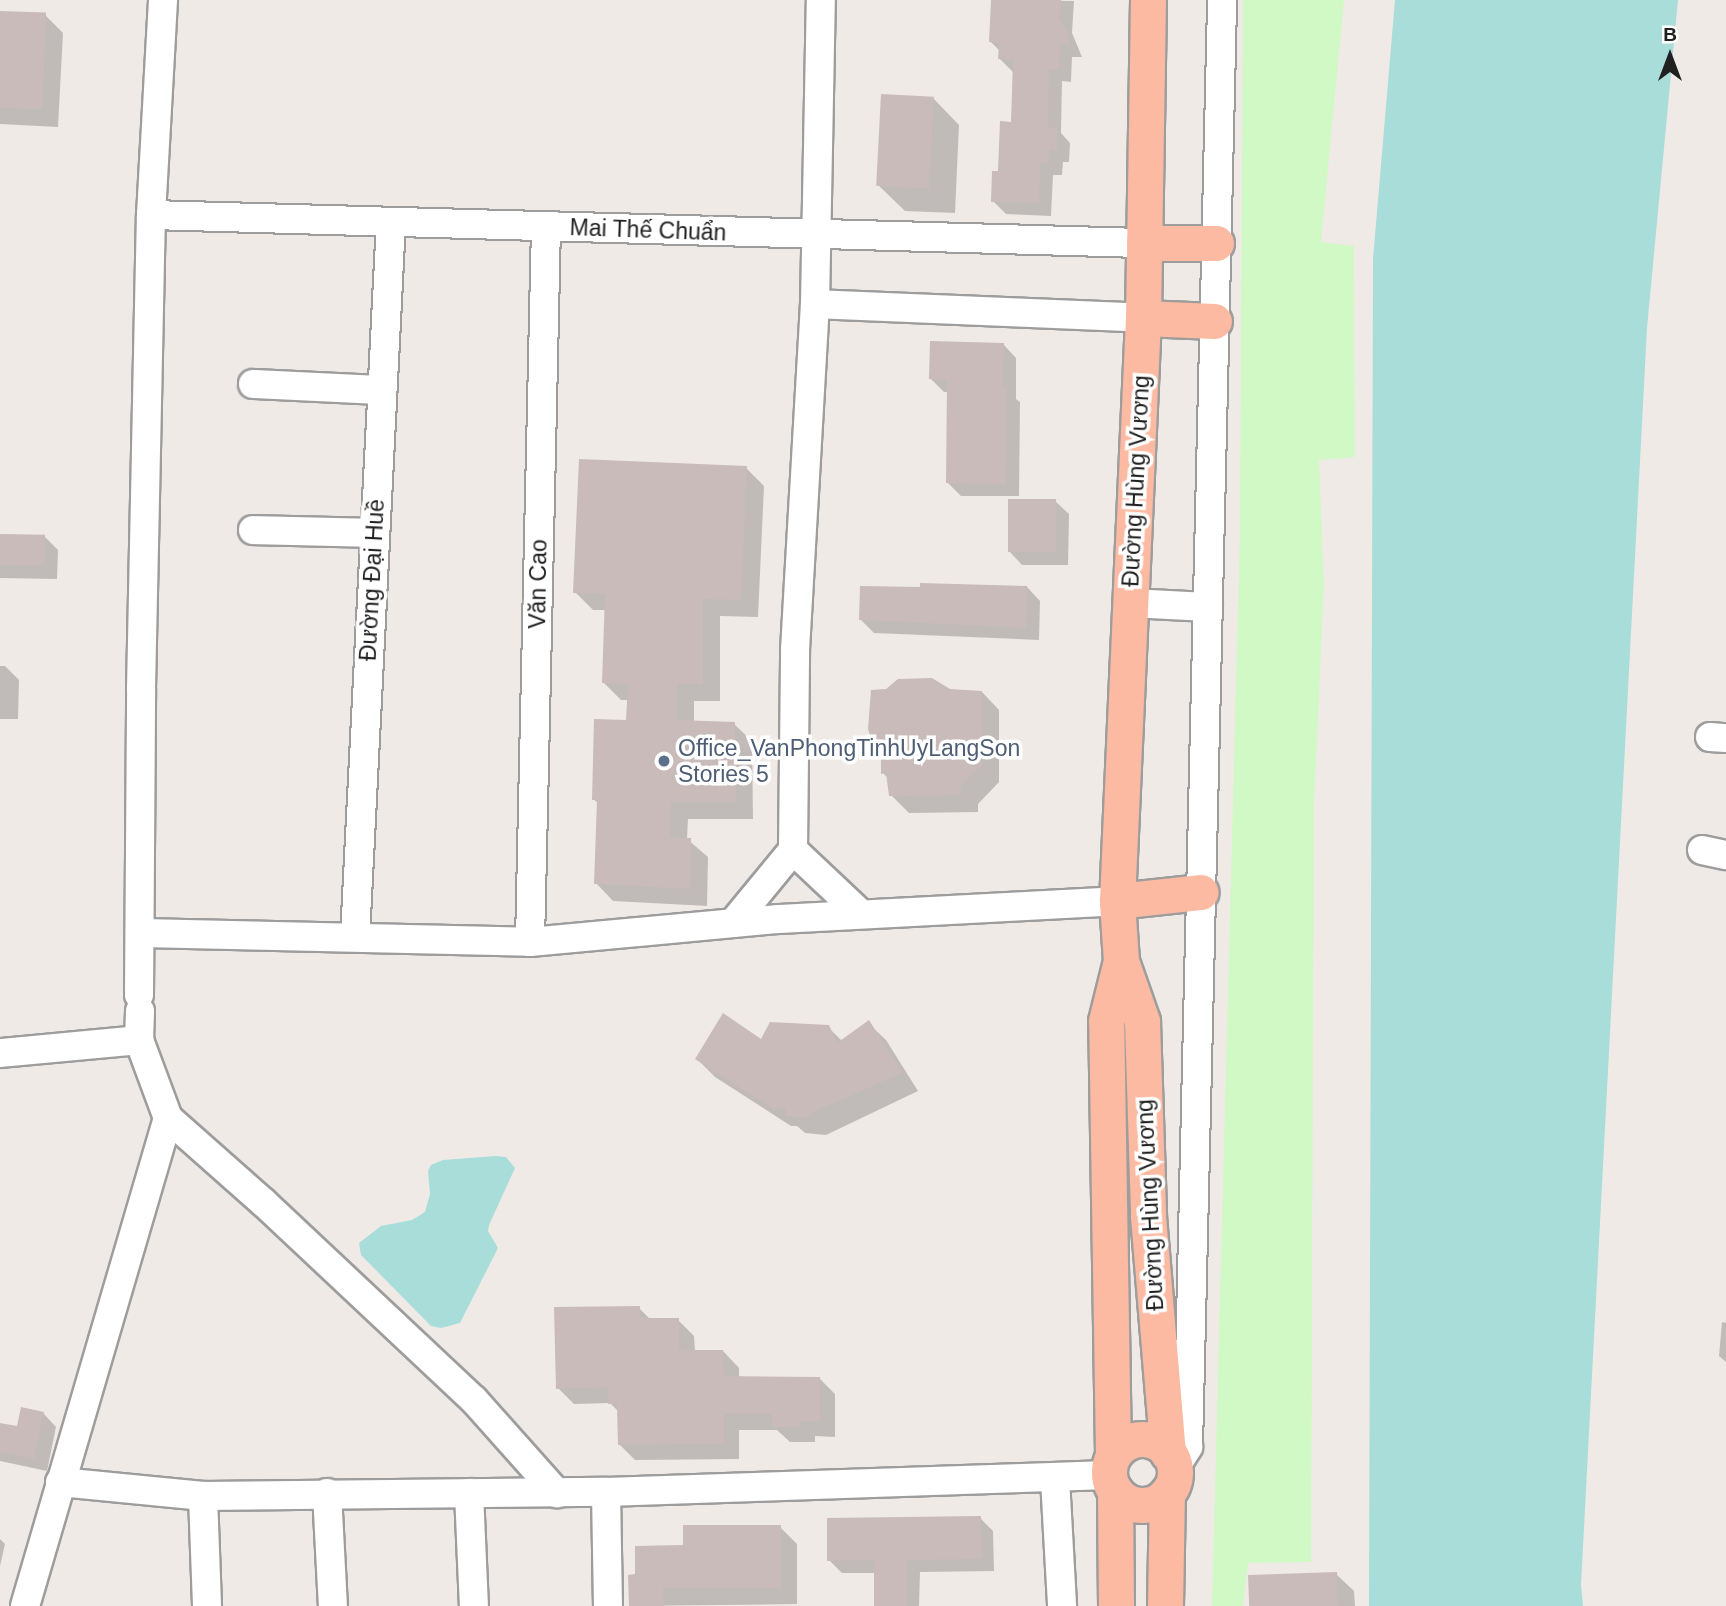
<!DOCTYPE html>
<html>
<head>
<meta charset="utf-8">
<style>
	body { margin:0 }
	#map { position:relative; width:1726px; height:1606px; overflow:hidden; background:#f0eae7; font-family:Helvetica,sans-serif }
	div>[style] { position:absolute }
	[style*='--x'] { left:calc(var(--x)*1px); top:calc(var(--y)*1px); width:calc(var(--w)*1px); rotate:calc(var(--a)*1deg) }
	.park>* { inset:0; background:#d0f9c5 }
	.water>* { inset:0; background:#a8ddda }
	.shadow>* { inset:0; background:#0003 }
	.building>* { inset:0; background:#c8bbba; transform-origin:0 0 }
	.roads { filter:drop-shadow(2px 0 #9d9d9d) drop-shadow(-2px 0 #9d9d9d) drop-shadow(0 2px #9d9d9d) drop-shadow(0 -2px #9d9d9d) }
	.minor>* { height:28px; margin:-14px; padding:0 14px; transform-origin:14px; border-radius:14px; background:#fff }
	.major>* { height:35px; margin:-17.5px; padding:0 17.5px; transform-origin:17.5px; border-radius:17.5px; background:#fbbaa1 }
	.major>.ring { margin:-17.5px; padding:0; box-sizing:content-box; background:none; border:35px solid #fbbaa1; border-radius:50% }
	.dots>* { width:19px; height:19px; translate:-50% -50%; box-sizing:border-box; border:4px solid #fff; border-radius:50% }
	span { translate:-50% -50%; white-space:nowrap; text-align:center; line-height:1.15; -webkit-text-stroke:7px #fff; paint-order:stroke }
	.street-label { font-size:23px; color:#202020 }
	.service-label { font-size:23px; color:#4e5e75 }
	.left { translate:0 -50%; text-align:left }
	.north { position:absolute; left:1635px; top:21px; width:70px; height:70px; -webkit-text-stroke:5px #fff; paint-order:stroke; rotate:0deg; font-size:19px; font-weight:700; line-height:28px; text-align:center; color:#202020 }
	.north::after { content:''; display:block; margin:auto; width:24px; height:32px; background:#202020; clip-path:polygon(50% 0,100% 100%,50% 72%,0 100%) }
</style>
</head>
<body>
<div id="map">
	<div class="park">
		<i style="clip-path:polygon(1243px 0,1344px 0,1321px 242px,1354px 246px,1355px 457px,1319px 460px,1324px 584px,1314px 805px,1311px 1562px,1248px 1563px,1243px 1606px,1212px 1606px,1240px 530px)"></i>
	</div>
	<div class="water">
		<i style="clip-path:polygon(1395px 0,1678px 0,1647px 328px,1581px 1585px,1583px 1606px,1369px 1606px,1373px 259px)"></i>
		<i style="clip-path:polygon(496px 1156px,506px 1157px,515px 1168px,489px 1225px,488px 1231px,498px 1248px,460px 1323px,441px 1328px,431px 1326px,361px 1255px,359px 1243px,381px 1226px,412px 1220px,425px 1212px,430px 1194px,428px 1171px,431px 1165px,443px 1160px)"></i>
	</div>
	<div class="shadow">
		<i style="clip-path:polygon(993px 0,1074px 1px,1072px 33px,1082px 57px,1072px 57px,1071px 82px,1062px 81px,1061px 133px,1070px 143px,1069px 162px,1063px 162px,1062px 175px,1053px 175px,1051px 216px,1006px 214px,993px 201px,1013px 123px,1013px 72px,1000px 59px,1000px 51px,991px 42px)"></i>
		<i style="clip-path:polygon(0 13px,45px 15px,63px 33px,58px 127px,0 124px)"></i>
		<i style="clip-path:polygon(933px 98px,959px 125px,955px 213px,905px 211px,878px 185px)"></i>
		<i style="clip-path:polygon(1003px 344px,1016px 358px,1016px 399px,1020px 402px,1019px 496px,961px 496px,947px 482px,948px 392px,944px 392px,931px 379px)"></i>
		<i style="clip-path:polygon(746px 468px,764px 486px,758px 617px,720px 616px,720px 701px,694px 701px,694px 722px,734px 724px,752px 741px,753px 819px,688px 819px,687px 839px,708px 857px,707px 906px,613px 901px,596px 883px,599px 804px,593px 799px,628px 721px,629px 700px,621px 700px,604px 683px,606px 610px,593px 610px,575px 592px)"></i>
		<i style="clip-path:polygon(1055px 501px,1069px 514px,1068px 565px,1022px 565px,1009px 551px)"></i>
		<i style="clip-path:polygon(0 536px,45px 537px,58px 550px,57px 579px,0 578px)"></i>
		<i style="clip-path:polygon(1027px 587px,1040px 601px,1039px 640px,874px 633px,861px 620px)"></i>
		<i style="clip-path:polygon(0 666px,5px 666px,19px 680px,18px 719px,0 719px)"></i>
		<i style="clip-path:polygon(949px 691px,982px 692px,999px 710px,999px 782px,978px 804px,978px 812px,909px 813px,891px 795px,889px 779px,883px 773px,883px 761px,878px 756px)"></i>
		<i style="clip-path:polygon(868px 1023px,886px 1040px,918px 1091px,826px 1135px,805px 1133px,797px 1126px,791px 1126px,715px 1077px,697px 1059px,828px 1027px,842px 1041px)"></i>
		<i style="clip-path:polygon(639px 1308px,651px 1320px,678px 1320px,694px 1336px,695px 1352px,723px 1351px,739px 1368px,739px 1378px,819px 1378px,835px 1394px,835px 1437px,815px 1436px,815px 1442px,790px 1442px,777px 1430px,739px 1430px,739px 1459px,635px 1460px,619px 1444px,619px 1412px,610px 1403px,574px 1404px,558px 1388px)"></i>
		<i style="clip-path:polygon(1722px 1322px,1726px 1323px,1726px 1362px,1719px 1356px)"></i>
		<i style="clip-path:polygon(43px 1413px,56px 1427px,47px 1471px,0 1461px,0 1424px,18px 1428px)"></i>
		<i style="clip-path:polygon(980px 1518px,993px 1531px,994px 1571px,920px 1572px,919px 1606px,875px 1606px,876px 1573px,842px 1573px,829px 1560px)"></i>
		<i style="clip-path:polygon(780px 1527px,797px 1544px,797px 1604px,631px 1606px,637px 1576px,685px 1546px)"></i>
		<i style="clip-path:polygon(0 1539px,5px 1544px,0 1566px)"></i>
		<i style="clip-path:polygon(1336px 1574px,1354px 1591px,1355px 1606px,1251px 1606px)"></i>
	</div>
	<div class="building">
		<i style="clip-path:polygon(991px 0,1061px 0,1059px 19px,1067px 31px,1070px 45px,1060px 44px,1059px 70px,1049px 69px,1048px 127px,1057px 128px,1057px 150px,1050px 149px,1049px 163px,1040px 163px,1039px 203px,991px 202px,992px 171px,998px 171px,1000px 121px,1011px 122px,1013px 60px,998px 59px,999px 43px,989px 42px)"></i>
		<i style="left:0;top:11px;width:46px;height:97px;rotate:2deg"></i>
		<i style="left:881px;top:94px;width:53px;height:92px;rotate:3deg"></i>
		<i style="clip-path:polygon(930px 341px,1004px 343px,1003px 387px,1007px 387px,1006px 484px,946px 483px,947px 380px,929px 379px)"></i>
		<i style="clip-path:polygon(579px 459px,747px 466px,741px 600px,703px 599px,703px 684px,677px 684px,677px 720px,735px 722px,736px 802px,671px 802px,670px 837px,691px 838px,690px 889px,594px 884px,597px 800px,592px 800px,594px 719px,626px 720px,628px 684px,602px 683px,605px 594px,573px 593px)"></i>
		<i style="left:1008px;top:499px;width:48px;height:53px"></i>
		<i style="left:0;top:534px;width:45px;height:31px;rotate:1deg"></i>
		<i style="clip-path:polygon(920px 583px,1027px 586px,1026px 628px,859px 620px,860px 586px,920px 587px)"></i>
		<i style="clip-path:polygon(932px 678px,950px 689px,982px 691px,982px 764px,961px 786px,961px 795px,889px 796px,886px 773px,881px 774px,881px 758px,876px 757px,868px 729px,871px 690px,886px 689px,898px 679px)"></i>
		<i style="clip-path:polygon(723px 1013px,761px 1039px,770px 1022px,829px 1025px,837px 1043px,869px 1020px,902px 1073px,809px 1114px,808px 1118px,785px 1116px,786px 1109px,772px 1108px,695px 1059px)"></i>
		<i style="clip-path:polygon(640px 1306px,640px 1318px,679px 1318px,679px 1350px,723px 1350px,724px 1376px,820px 1377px,820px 1422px,800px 1421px,799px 1427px,772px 1427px,772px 1414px,724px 1414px,724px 1444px,618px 1445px,617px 1404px,608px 1404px,608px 1387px,556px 1389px,554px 1307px)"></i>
		<i style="clip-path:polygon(21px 1407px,44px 1412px,34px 1459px,0 1452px,0 1423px,17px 1426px)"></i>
		<i style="clip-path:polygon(981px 1516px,982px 1559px,907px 1560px,907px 1606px,874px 1606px,874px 1560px,827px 1561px,827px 1518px)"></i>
		<i style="clip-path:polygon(683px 1525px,781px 1525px,781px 1588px,663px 1588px,664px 1606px,629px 1606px,628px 1575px,635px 1574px,635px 1546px,683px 1545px)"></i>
		<i style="left:1337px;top:1572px;width:34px;height:89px;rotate:88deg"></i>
	</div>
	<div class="roads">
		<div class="minor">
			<i style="--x:151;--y:215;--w:993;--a:1.62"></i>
			<i style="--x:815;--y:304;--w:328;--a:2.4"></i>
			<i style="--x:253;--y:384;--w:128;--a:2.7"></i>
			<i style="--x:253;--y:530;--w:121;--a:1.4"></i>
			<i style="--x:1130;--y:603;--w:78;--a:2.9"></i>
			<i style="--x:1710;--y:737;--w:16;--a:4"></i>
			<i style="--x:793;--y:850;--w:93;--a:43.3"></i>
			<i style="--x:1702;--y:850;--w:25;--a:12"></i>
			<i style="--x:733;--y:923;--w:94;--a:-50.6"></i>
			<i style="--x:793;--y:850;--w:200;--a:-89.4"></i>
			<i style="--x:795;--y:650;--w:347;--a:-86.7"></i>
			<i style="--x:815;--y:304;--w:304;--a:-88.9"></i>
			<i style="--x:142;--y:933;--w:388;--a:1.3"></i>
			<i style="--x:530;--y:942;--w:250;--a:-5.3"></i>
			<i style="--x:779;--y:919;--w:338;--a:-3"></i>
			<i style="--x:355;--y:937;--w:716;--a:-87.12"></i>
			<i style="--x:530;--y:942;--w:715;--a:-88.72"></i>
			<i style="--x:139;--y:995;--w:306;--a:-89.6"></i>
			<i style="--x:141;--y:689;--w:474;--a:-88.8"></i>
			<i style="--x:151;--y:215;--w:215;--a:-86.8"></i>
			<i style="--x:0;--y:1053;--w:140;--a:-5.3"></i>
			<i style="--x:168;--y:1118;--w:127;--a:41.5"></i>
			<i style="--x:263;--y:1202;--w:289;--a:43.2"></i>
			<i style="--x:474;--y:1400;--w:125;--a:48.3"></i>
			<i style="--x:1175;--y:1468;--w:25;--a:-58"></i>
			<i style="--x:1188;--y:1447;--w:1447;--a:-88.65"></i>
			<i style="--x:1055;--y:1479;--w:127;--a:86.8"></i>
			<i style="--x:60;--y:1482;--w:144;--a:5.6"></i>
			<i style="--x:203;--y:1496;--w:403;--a:-0.6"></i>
			<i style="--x:606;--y:1492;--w:503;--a:-1.94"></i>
			<i style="--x:606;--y:1492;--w:114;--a:89"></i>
			<i style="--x:327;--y:1493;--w:113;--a:87"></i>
			<i style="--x:469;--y:1493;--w:113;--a:87.5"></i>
			<i style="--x:203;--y:1496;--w:110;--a:87.9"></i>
			<i style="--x:25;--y:1606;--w:509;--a:-73.67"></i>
			<i style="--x:168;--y:1118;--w:83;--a:-110.4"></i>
			<i style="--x:139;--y:1040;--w:29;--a:-88"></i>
		</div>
		<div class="major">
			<i style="--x:1148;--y:0;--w:318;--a:90.9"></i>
			<i style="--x:1143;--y:318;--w:584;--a:92.55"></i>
			<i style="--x:1117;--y:901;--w:60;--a:86.2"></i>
			<i style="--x:1121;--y:961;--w:64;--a:70.7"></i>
			<i style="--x:1142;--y:1021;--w:195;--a:88.2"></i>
			<i style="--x:1148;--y:1216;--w:238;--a:85.2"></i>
			<i style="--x:1144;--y:243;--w:72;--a:0"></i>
			<i style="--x:1143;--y:318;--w:71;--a:2.4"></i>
			<i style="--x:1117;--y:901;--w:84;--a:-6.1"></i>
			<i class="ring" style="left:1109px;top:1439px;width:31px;height:31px"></i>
			<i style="--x:1113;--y:1454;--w:433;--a:-90.9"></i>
			<i style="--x:1106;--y:1021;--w:62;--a:-76"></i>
			<i style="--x:1115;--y:1491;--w:115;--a:89.5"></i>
			<i style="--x:1165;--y:1606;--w:113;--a:-89"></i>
		</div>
	</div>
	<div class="dots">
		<i style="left:664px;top:761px;background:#5c6f8a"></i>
	</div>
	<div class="street-label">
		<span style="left:648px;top:230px;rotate:2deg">Mai Thế Chuẩn</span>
		<span style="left:1136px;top:481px;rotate:-87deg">Đường Hùng Vương</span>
		<span style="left:372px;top:580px;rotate:-87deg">Đường Đại Huề</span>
		<span style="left:538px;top:584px;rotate:-89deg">Văn Cao</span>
		<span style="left:1150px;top:1205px;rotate:-93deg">Đường Hùng Vương</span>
	</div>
	<div class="service-label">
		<span class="left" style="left:678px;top:761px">Office_VanPhongTinhUyLangSon<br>Stories 5</span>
	</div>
	<div class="north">B</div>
</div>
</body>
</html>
